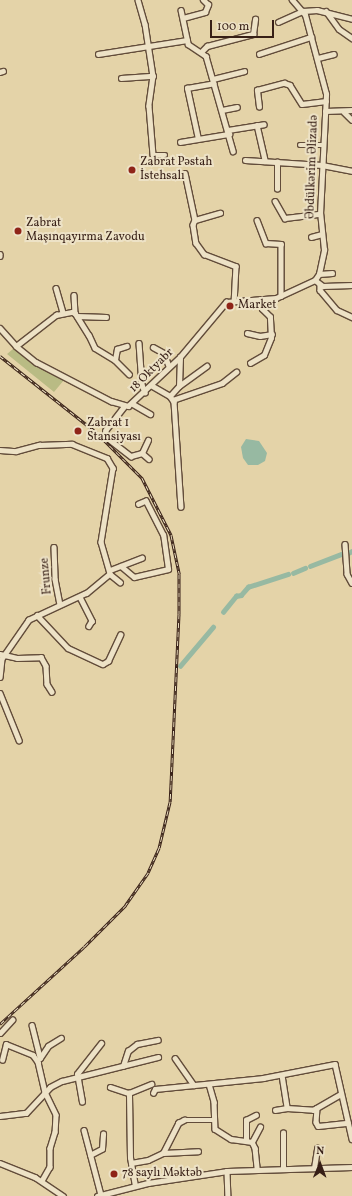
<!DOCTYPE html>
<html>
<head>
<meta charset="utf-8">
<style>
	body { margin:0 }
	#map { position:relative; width:352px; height:1196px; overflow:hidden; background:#e4d3a8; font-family:Vollkorn,serif }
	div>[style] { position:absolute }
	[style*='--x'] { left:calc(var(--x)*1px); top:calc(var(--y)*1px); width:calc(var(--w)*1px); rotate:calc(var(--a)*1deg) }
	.green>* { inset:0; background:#b9bb84 }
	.water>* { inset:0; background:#97b9a2 }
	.canal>* { height:4.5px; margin:-2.25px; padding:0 2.25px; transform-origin:2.25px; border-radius:2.25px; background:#97b9a2 }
	.roads { filter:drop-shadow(1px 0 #624c3a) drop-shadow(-1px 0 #624c3a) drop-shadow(0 1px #624c3a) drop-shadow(0 -1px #624c3a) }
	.minor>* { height:4.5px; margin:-2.25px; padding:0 2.25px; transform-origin:2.25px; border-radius:2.25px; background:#ede2c6 }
	.rail>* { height:3px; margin-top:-1.5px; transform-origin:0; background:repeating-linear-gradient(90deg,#ede2c6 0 4.5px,#371f16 0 9px); box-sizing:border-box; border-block:1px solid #371f16 }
	.dots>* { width:11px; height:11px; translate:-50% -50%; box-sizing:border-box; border:2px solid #ede2c6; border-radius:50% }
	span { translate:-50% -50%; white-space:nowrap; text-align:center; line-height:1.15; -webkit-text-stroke:4px #ede2c6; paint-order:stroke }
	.poi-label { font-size:12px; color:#371f16 }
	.left { translate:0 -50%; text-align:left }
	.street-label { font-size:12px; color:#371f16 }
	.north { position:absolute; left:300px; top:1144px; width:40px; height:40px; -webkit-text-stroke:3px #ede2c6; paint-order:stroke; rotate:1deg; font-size:11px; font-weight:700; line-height:16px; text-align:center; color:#371f16 }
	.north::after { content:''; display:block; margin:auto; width:14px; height:18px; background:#371f16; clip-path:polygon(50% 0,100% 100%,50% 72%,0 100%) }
	.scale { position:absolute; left:210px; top:20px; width:64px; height:18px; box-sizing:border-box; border:2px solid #371f16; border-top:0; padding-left:5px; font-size:12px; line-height:14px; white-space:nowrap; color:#371f16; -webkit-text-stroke:3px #ede2c6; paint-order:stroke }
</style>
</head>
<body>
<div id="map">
	<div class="green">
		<i style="clip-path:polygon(13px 349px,38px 366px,64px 380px,54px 392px,7px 354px)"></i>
	</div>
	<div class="water">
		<i style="clip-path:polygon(246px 439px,259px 441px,267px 453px,265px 461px,258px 465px,248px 465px,243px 458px,241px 447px)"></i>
	</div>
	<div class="canal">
		<i style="--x:348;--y:553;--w:4;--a:-27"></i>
		<i style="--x:310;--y:566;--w:34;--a:-21"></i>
		<i style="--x:293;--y:573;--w:13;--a:-23"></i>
		<i style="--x:223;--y:612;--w:21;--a:-51"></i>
		<i style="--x:236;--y:596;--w:5;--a:-11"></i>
		<i style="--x:241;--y:595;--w:11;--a:-49"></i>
		<i style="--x:248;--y:587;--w:42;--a:-18"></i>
		<i style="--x:180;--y:666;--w:51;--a:-49.8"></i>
	</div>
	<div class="roads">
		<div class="minor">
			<i style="--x:138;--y:0;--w:25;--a:74"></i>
			<i style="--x:145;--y:24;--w:53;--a:81.3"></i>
			<i style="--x:153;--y:76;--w:30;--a:98"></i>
			<i style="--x:149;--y:106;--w:49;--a:85.3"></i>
			<i style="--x:153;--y:155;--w:12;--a:0"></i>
			<i style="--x:181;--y:10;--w:35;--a:78"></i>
			<i style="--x:188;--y:44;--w:22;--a:34"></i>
			<i style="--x:206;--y:56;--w:99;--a:74.1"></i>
			<i style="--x:326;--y:11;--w:22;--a:54"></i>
			<i style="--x:339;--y:29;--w:16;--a:35"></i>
			<i style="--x:183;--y:18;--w:23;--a:-15"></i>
			<i style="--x:205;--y:12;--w:8;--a:-67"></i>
			<i style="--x:208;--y:5;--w:7;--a:-135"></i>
			<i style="--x:278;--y:22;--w:27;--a:-24"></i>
			<i style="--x:303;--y:11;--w:14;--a:-4"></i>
			<i style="--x:317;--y:10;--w:36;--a:14"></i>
			<i style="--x:202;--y:51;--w:7;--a:-45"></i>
			<i style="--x:207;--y:46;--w:48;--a:-14.6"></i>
			<i style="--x:253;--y:34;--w:15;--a:-82"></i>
			<i style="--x:98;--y:54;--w:90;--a:-8.9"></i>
			<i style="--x:259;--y:54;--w:55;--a:-18.1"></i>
			<i style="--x:318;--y:58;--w:16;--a:-14"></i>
			<i style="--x:0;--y:72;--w:3;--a:-18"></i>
			<i style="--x:121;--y:78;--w:32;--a:-4"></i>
			<i style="--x:213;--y:79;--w:32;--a:-14"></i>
			<i style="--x:259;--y:107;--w:17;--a:-97"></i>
			<i style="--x:257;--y:90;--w:28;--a:-15"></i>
			<i style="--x:284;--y:83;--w:6;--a:18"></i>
			<i style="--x:290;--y:85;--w:22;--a:58"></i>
			<i style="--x:302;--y:104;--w:24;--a:-7"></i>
			<i style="--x:222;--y:110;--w:15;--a:-11"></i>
			<i style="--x:325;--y:111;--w:27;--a:-2"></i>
			<i style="--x:344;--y:112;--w:11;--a:45"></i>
			<i style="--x:257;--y:125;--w:37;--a:77"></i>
			<i style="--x:228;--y:130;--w:36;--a:-9"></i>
			<i style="--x:198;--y:139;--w:52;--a:-102.2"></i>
			<i style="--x:187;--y:88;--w:27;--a:-10"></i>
			<i style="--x:180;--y:142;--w:50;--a:-9.3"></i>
			<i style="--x:300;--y:145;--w:23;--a:0"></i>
			<i style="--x:245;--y:160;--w:77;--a:3.7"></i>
			<i style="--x:322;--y:165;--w:31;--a:11"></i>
			<i style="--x:185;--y:173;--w:48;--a:78"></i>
			<i style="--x:195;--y:220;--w:5;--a:112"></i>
			<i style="--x:193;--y:225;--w:18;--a:81"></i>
			<i style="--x:196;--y:243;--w:14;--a:54"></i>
			<i style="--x:204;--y:254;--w:34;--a:21"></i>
			<i style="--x:236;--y:266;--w:34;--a:93"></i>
			<i style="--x:277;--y:189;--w:27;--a:-90"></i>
			<i style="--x:275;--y:201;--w:20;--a:60"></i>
			<i style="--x:285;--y:218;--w:35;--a:-7"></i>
			<i style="--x:195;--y:220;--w:26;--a:-16"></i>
			<i style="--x:257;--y:220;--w:25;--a:69"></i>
			<i style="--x:266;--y:243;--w:15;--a:4"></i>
			<i style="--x:281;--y:244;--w:52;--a:90"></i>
			<i style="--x:311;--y:237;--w:11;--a:-15"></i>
			<i style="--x:0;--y:254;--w:2;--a:90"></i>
			<i style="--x:319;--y:274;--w:13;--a:-4"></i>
			<i style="--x:315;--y:280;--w:10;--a:37"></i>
			<i style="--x:323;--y:286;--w:29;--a:-2"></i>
			<i style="--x:320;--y:285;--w:5;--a:90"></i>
			<i style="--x:320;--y:290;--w:26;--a:50"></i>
			<i style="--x:337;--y:310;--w:17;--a:25"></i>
			<i style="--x:56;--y:288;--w:26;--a:74"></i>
			<i style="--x:74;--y:295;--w:18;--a:87"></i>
			<i style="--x:77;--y:316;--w:29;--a:2"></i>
			<i style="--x:0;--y:328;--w:24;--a:48"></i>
			<i style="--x:16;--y:346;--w:26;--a:39"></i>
			<i style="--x:36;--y:362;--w:85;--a:27.5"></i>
			<i style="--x:111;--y:401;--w:18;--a:16"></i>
			<i style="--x:128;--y:406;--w:71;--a:-43.3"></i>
			<i style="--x:180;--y:357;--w:72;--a:-50.1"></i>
			<i style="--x:226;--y:302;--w:50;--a:-4.6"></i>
			<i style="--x:276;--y:298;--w:43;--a:-24.8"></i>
			<i style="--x:315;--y:280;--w:7;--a:-56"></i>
			<i style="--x:319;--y:274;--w:25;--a:-78"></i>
			<i style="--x:324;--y:250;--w:36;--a:-96"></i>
			<i style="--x:320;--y:214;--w:120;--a:-87.1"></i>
			<i style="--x:326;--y:94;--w:82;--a:-104.9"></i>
			<i style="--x:305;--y:15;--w:20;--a:-131"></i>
			<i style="--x:247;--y:333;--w:13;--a:13"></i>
			<i style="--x:260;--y:336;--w:12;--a:-9"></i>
			<i style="--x:139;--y:343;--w:42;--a:85.9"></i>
			<i style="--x:142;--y:385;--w:8;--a:67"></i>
			<i style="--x:16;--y:346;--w:51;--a:-37.8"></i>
			<i style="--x:56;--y:315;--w:16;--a:-11"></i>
			<i style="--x:72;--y:312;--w:3;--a:18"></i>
			<i style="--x:75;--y:313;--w:26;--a:58"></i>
			<i style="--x:89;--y:335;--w:14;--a:65"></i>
			<i style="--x:95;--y:348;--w:23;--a:31"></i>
			<i style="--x:115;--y:360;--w:20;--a:45"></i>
			<i style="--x:153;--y:347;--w:13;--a:29"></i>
			<i style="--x:164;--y:353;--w:14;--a:69"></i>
			<i style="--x:115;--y:360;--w:11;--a:-80"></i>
			<i style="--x:117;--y:349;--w:10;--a:-17"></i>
			<i style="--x:250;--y:363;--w:16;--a:-30"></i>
			<i style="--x:264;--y:355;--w:18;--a:-68"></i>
			<i style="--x:271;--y:338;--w:21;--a:-93"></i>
			<i style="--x:270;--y:317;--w:11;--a:-135"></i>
			<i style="--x:262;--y:309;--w:8;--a:-97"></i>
			<i style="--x:151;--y:385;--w:22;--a:30"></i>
			<i style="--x:170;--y:396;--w:7;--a:56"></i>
			<i style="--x:174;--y:402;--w:105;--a:86.2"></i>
			<i style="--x:179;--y:386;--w:29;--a:-88"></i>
			<i style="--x:170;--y:396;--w:13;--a:-48"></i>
			<i style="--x:179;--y:386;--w:34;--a:-36"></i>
			<i style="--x:173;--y:400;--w:52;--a:-19.1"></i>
			<i style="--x:222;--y:383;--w:18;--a:-38"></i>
			<i style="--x:133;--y:404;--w:20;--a:30"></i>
			<i style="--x:125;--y:406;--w:31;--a:128"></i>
			<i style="--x:106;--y:430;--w:6;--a:99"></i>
			<i style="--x:105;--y:436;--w:33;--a:38"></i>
			<i style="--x:131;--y:456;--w:11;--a:-15"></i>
			<i style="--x:142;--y:453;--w:14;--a:-65"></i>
			<i style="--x:0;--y:450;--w:16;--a:4"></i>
			<i style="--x:16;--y:451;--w:24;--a:-15"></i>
			<i style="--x:39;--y:445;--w:33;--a:-2"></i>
			<i style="--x:72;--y:444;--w:38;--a:22"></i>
			<i style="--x:107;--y:458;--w:12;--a:59"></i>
			<i style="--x:113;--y:468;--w:75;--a:99.2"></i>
			<i style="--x:101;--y:542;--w:33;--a:74"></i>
			<i style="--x:110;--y:574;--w:30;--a:140"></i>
			<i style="--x:87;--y:593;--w:64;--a:155"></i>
			<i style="--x:29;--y:620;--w:47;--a:124.7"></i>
			<i style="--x:2;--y:659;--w:18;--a:96"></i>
			<i style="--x:142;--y:453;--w:9;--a:41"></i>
			<i style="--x:345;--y:544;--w:30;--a:86"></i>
			<i style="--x:347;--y:574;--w:10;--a:61"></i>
			<i style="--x:54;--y:547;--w:32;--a:88"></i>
			<i style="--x:55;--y:579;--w:25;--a:79"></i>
			<i style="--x:121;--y:566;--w:17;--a:40"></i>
			<i style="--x:134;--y:577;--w:35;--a:-13"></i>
			<i style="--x:168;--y:569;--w:34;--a:-98"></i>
			<i style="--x:163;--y:535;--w:38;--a:-117"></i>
			<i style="--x:146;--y:501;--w:8;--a:157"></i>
			<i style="--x:110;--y:570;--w:34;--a:-21"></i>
			<i style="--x:110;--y:574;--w:13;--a:39"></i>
			<i style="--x:80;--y:597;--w:27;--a:63"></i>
			<i style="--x:92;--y:621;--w:6;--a:121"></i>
			<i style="--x:37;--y:615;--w:45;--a:46.8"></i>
			<i style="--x:68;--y:648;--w:38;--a:25"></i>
			<i style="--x:103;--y:664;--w:6;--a:-31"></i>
			<i style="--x:108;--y:661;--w:29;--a:-65"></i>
			<i style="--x:0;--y:654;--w:17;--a:13"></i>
			<i style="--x:17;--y:658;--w:24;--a:-2"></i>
			<i style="--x:41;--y:657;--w:10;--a:61"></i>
			<i style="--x:46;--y:666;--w:18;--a:87"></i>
			<i style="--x:47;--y:684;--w:9;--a:58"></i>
			<i style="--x:0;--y:693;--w:51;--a:68"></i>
			<i style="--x:32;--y:1025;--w:34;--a:76"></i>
			<i style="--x:0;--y:1033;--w:18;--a:-47"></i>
			<i style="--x:40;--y:1058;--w:14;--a:-56"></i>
			<i style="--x:48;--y:1046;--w:15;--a:-32"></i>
			<i style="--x:175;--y:1058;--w:33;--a:55"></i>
			<i style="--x:2;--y:1060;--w:16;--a:-76"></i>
			<i style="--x:6;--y:1044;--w:29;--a:22"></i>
			<i style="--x:33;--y:1055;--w:9;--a:54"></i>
			<i style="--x:38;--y:1062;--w:31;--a:77"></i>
			<i style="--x:45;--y:1092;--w:25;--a:64"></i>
			<i style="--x:56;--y:1115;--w:17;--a:93"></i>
			<i style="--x:55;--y:1132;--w:17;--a:107"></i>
			<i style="--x:50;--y:1148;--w:19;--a:90"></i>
			<i style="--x:50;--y:1167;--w:16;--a:120"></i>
			<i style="--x:123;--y:1066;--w:16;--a:-72"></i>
			<i style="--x:128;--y:1051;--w:11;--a:-38"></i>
			<i style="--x:137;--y:1044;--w:21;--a:-11"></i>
			<i style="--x:282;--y:1075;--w:33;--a:81"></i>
			<i style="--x:287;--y:1108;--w:26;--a:4"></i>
			<i style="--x:313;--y:1110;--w:32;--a:-30"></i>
			<i style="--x:209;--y:1084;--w:19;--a:74"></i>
			<i style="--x:214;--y:1102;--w:27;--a:88"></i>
			<i style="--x:215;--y:1129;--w:19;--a:32"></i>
			<i style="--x:231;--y:1139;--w:21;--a:8"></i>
			<i style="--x:252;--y:1142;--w:7;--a:63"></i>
			<i style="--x:255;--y:1148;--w:20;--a:84"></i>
			<i style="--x:110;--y:1087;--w:20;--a:18"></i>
			<i style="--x:153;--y:1093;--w:4;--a:-63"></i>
			<i style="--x:155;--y:1089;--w:109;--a:-5.8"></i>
			<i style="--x:263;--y:1078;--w:73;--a:-11"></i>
			<i style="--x:335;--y:1064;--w:77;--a:77.2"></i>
			<i style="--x:82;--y:1102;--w:28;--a:-100"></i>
			<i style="--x:77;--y:1074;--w:39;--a:-52"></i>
			<i style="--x:317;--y:1108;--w:14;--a:94"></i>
			<i style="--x:316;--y:1122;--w:4;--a:63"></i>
			<i style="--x:318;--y:1126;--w:30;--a:-6"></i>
			<i style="--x:275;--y:1110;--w:12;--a:-9"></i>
			<i style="--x:0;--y:1116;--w:26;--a:-7"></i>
			<i style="--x:26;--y:1113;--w:35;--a:-47"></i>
			<i style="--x:50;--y:1087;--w:13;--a:-27"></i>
			<i style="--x:62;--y:1081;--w:99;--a:-14"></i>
			<i style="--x:84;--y:1130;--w:67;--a:75.3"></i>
			<i style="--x:246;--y:1140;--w:20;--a:-90"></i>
			<i style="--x:246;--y:1120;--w:11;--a:-27"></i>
			<i style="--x:252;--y:1142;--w:17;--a:-62"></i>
			<i style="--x:163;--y:1153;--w:34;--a:-63"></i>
			<i style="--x:178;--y:1123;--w:7;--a:-27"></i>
			<i style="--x:184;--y:1120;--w:29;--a:0"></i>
			<i style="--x:90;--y:1155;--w:13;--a:-27"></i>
			<i style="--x:102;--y:1149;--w:15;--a:-86"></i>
			<i style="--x:0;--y:1163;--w:38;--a:22"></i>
			<i style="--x:35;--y:1177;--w:34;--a:34"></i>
			<i style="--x:131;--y:1163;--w:17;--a:-10"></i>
			<i style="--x:148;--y:1160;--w:17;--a:-25"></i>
			<i style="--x:163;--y:1153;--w:35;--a:-3"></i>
			<i style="--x:283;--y:1168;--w:35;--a:-90"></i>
			<i style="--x:314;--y:1168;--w:20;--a:-81"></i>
			<i style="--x:227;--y:1171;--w:25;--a:88"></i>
			<i style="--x:135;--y:1186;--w:28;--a:-100"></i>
			<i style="--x:130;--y:1158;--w:65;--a:-90.9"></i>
			<i style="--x:129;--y:1093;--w:24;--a:-22"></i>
			<i style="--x:97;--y:1196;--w:53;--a:-14.3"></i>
			<i style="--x:148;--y:1183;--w:80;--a:-8.6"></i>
			<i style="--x:227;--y:1171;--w:125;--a:-1.8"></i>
		</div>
	</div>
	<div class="rail">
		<i style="--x:0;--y:356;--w:124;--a:38.4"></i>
		<i style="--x:97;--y:433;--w:64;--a:45"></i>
		<i style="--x:142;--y:478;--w:64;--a:63"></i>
		<i style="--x:171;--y:535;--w:40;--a:78"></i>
		<i style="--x:179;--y:574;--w:40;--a:90"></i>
		<i style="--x:179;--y:614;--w:188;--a:92.7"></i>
		<i style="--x:170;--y:802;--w:47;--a:103.4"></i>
		<i style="--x:159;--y:848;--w:27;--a:114"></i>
		<i style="--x:148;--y:873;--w:39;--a:125"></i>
		<i style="--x:126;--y:905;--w:59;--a:135"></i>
		<i style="--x:84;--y:947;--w:114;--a:137.5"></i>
	</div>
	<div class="dots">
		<i style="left:132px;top:170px;background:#8f2418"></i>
		<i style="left:18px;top:231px;background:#8f2418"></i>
		<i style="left:230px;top:306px;background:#8f2418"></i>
		<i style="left:78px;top:431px;background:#8f2418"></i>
		<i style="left:114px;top:1174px;background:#8f2418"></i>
	</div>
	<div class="poi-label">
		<span class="left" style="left:140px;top:170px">Zabrat Pəstah<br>İstehsalı</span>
		<span class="left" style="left:26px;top:231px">Zabrat<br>Maşınqayırma Zavodu</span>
		<span class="left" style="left:238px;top:306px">Market</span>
		<span class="left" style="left:87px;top:431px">Zabrat 1<br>Stansiyası</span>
		<span class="left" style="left:122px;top:1174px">78 saylı Məktəb</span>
	</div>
	<div class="street-label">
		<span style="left:313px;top:167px;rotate:-88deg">Əbdülkərim Əlizadə</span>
		<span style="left:152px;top:371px;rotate:-45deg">18 Oktyabr</span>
		<span style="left:47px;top:576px;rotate:-95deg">Frunze</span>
	</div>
	<div class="north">N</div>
	<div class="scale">100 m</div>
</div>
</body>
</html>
